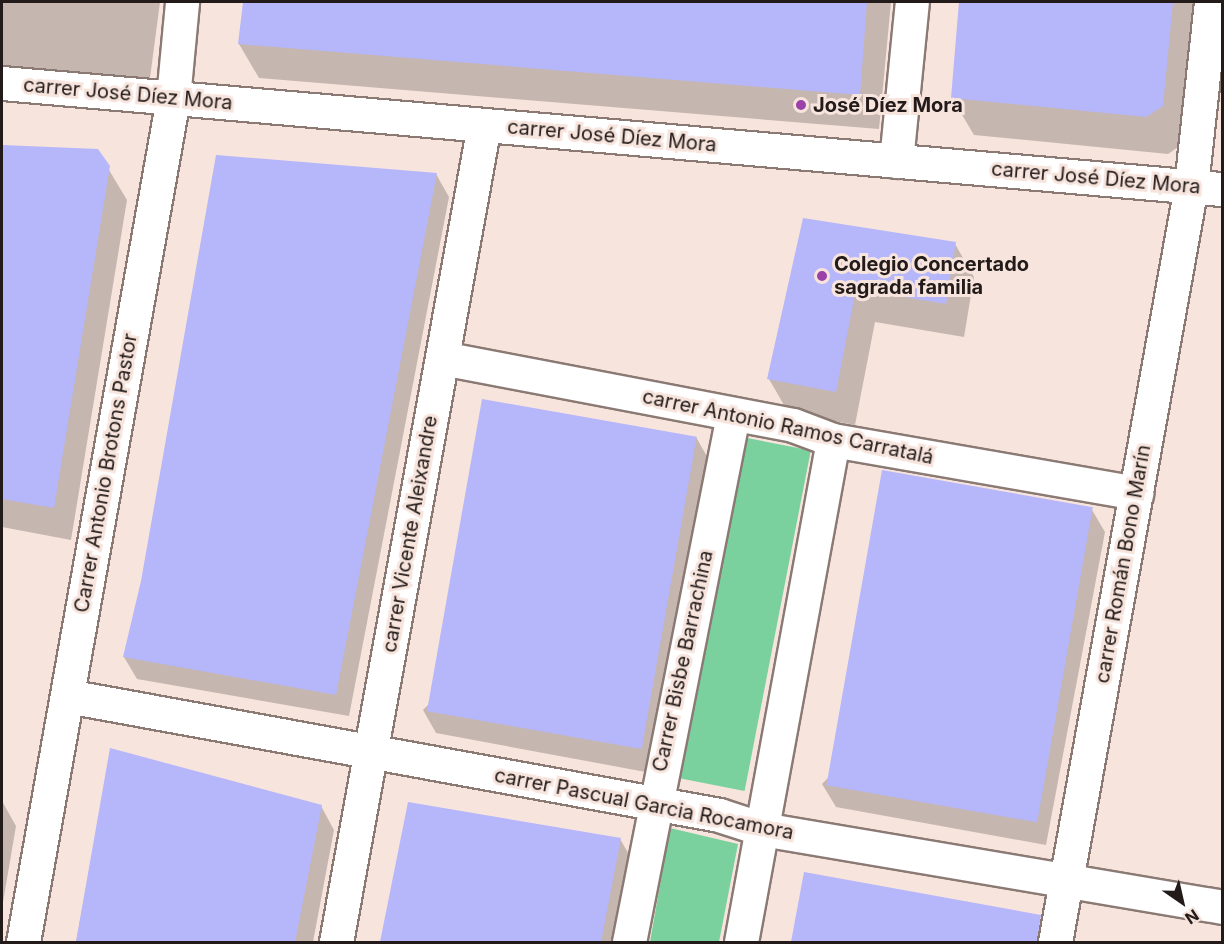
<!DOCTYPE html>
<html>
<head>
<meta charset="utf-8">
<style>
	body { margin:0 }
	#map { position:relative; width:1224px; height:944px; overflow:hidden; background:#f7e4dd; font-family:Inter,sans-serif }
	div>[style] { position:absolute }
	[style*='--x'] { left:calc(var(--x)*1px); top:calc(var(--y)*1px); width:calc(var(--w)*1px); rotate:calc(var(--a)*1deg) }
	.green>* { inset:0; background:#7ad19e; transform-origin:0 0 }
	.shadow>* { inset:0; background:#0003 }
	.building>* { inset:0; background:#b6b6fa; transform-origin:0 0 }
	.roads { filter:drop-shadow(2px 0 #8b7a74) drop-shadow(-2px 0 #8b7a74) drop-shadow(0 2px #8b7a74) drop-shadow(0 -2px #8b7a74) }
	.minor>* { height:33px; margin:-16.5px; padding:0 16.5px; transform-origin:16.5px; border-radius:16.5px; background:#fff }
	.dots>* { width:16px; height:16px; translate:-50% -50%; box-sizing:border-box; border:3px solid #f7e4dd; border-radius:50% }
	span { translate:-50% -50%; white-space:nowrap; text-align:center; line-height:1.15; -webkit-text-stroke:6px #f7e4dd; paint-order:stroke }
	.street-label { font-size:20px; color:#221b19 }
	.poi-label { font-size:20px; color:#221b19; font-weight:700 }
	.left { translate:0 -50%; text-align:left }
	.frame { position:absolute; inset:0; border:3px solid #221b19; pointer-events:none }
	.north { position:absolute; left:1152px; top:872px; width:60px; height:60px; -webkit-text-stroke:4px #f7e4dd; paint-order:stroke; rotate:146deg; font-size:16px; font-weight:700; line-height:24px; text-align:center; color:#221b19 }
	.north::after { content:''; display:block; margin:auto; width:21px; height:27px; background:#221b19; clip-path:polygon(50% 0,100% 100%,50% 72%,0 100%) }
</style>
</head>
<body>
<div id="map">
	<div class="green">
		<i style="left:747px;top:438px;width:65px;height:347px;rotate:11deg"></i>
		<i style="clip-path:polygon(670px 828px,738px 844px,719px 942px,650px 942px)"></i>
	</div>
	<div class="shadow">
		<i style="clip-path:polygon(2px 2px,160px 2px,150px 78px,2px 66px)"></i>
		<i style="clip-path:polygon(244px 2px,891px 2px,879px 129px,259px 78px,239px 44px)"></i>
		<i style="clip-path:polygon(960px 2px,1199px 2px,1184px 143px,1168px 154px,974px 135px,952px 98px)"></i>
		<i style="clip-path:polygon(2px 146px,97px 150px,127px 200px,71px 540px,2px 527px)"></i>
		<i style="clip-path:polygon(436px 174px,449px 197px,349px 716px,137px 679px,124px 657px)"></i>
		<i style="clip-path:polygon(804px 220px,955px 244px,974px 277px,964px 337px,875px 322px,855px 425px,788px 412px,769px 379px)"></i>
		<i style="clip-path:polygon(696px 437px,709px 460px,651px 773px,436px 733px,423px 710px)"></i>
		<i style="clip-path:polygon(1092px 510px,1105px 532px,1046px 845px,836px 807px,822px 784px)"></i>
		<i style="clip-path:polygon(111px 750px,321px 806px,334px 830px,313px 942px,76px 942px)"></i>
		<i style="clip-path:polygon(2px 801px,16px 826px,2px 908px)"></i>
		<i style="clip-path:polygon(409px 803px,620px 839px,634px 863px,619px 942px,382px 942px)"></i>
		<i style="clip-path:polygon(805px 874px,1031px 936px,1030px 942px,792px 942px)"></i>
	</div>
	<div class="building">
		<i style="clip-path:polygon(243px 2px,867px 2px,860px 95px,238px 44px)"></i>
		<i style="clip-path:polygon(959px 2px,1173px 2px,1163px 106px,1146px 117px,951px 98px)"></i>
		<i style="clip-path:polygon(2px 145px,98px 149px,110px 166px,54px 508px,2px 499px)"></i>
		<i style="clip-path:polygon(216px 155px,437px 173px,336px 695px,123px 657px,141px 581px)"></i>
		<i style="clip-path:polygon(803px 218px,956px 242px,946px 304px,856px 289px,836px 392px,767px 379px)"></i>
		<i style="left:482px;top:399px;width:218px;height:317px;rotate:10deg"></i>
		<i style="left:882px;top:470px;width:214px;height:320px;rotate:10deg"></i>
		<i style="clip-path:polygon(110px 748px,322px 805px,295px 942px,76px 942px)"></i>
		<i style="clip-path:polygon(408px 802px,621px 838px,601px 942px,380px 942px)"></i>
		<i style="clip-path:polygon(804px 872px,1041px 915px,1037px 942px,791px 942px)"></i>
	</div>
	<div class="roads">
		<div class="minor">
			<i style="--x:2;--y:83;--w:1225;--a:4.97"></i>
			<i style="--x:896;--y:161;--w:160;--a:-84.3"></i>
			<i style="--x:442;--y:358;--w:357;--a:10.8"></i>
			<i style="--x:793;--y:425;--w:43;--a:20.6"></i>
			<i style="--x:833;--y:440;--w:308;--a:9.9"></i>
			<i style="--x:67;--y:696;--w:663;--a:10.34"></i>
			<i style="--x:719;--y:815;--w:45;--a:18"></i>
			<i style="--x:762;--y:829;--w:467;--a:9.6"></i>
			<i style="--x:23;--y:942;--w:857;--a:-79.92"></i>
			<i style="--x:173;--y:98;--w:96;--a:-84.6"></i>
			<i style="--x:336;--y:942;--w:830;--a:-79.73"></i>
			<i style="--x:629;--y:942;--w:537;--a:-78.84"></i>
			<i style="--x:741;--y:942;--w:510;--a:-79.61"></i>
			<i style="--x:1055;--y:942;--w:768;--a:-79.8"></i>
			<i style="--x:1191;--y:186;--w:185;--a:-83.8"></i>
		</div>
	</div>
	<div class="dots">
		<i style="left:801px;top:105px;background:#9c40aa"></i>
		<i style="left:822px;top:276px;background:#9c40aa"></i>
	</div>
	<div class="street-label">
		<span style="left:128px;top:94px;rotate:5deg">carrer José Díez Mora</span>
		<span style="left:612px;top:136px;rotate:5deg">carrer José Díez Mora</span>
		<span style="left:1096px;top:178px;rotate:5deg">carrer José Díez Mora</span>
		<span style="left:788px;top:427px;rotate:12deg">carrer Antonio Ramos Carratalá</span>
		<span style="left:106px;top:473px;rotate:-80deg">Carrer Antonio Brotons Pastor</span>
		<span style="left:410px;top:534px;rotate:-80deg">carrer Vicente Aleixandre</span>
		<span style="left:1123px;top:564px;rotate:-80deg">carrer Román Bono Marín</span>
		<span style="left:683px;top:661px;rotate:-78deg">Carrer Bisbe Barrachina</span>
		<span style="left:644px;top:804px;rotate:11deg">carrer Pascual Garcia Rocamora</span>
	</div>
	<div class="poi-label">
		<span class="left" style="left:813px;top:105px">José Díez Mora</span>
		<span class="left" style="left:834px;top:276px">Colegio Concertado<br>sagrada familia</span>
	</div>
	<div class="frame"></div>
	<div class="north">N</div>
</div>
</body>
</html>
